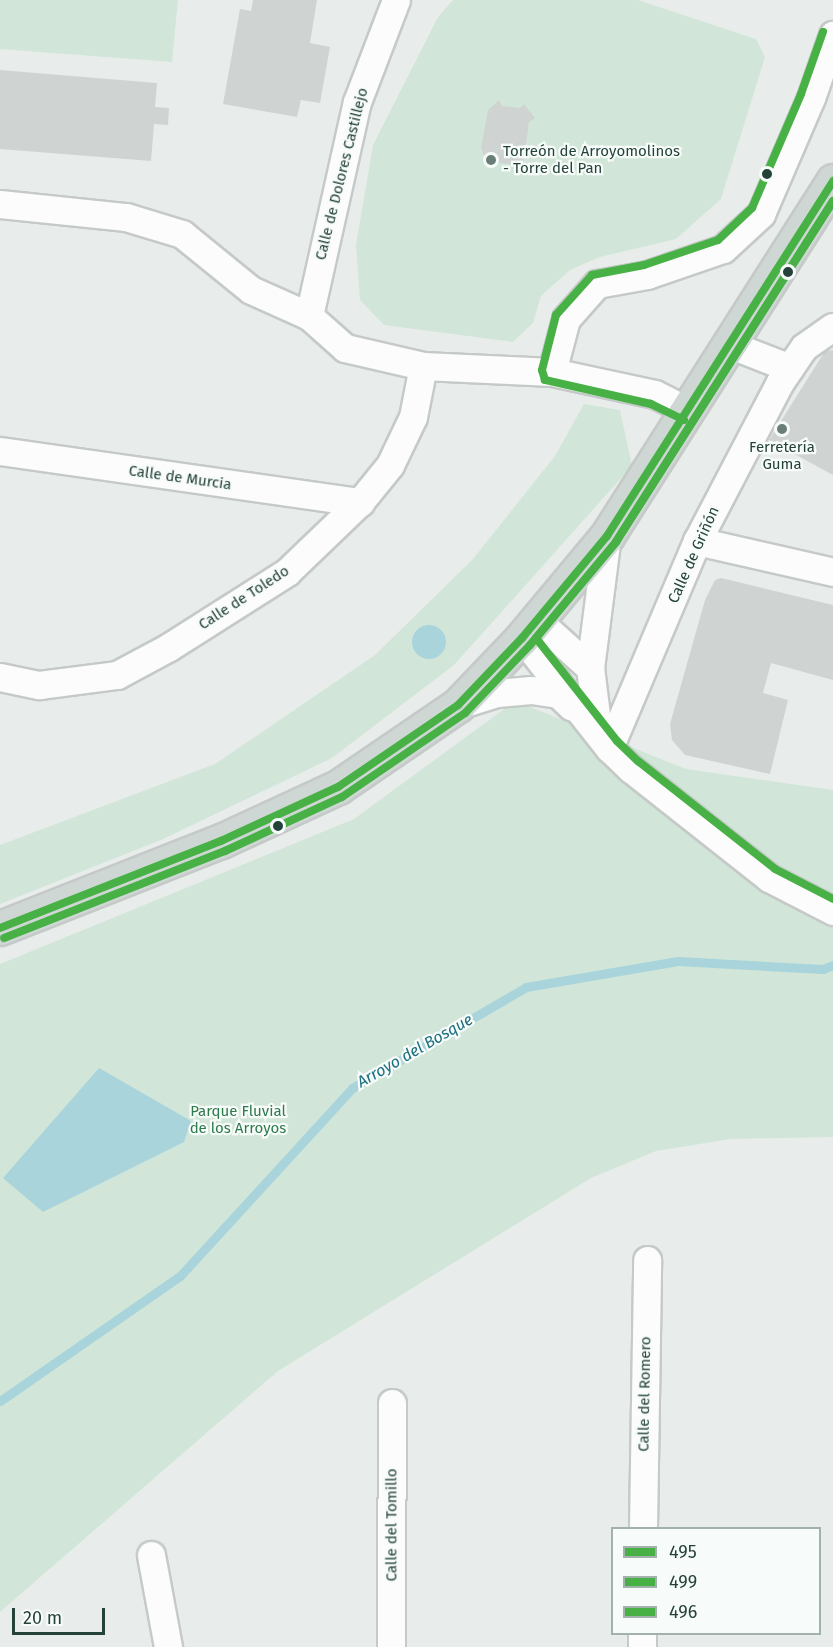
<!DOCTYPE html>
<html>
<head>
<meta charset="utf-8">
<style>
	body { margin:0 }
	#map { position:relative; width:833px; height:1647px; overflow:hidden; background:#e8edeb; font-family:"Fira Sans",sans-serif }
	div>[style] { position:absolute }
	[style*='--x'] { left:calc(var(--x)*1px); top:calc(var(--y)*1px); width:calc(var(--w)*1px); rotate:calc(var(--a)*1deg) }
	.green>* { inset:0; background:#d1e6d8 }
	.water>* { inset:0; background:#a9d4db }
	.round { border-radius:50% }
	.stream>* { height:9px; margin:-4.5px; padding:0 4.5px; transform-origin:4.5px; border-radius:4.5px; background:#a9d4db }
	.building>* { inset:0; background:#cfd4d2 }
	.roads { filter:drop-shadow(2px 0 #c5cac8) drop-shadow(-2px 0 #c5cac8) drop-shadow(0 2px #c5cac8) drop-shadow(0 -2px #c5cac8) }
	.street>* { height:27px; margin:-13.5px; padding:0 13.5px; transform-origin:13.5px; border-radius:13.5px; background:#fcfcfc }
	.primary>* { height:33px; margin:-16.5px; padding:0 16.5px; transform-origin:16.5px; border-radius:16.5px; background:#cfd7d5 }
	.bus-1>* { height:8px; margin:-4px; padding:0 4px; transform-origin:4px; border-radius:4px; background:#48b146 }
	.bus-2>* { height:8px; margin:-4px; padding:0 4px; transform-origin:4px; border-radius:4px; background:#48b146 }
	.bus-3>* { height:8px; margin:-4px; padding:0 4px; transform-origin:4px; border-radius:4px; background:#48b146 }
	.dots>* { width:16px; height:16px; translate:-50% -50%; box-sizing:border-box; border:3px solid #f7fbf9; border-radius:50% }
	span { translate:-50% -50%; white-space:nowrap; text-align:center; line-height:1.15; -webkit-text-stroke:4.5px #f7fbf9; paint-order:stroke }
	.poi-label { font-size:15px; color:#24423a }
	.left { translate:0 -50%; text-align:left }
	.street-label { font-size:15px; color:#24423a }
	.park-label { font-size:15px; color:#2d7a4b }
	.water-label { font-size:16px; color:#1c6f80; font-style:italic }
	.legend { position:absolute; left:611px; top:1527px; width:210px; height:108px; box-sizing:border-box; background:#f7fbf9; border:2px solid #a3b1ad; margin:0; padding:8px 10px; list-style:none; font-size:18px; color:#24423a }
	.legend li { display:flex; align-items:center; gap:12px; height:30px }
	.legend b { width:30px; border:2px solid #a3b1ad }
	.scale { position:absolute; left:12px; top:1608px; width:93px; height:27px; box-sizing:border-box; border:3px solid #24423a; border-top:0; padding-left:8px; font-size:18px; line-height:21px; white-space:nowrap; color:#24423a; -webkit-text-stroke:4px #f7fbf9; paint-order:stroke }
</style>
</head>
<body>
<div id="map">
	<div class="green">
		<i style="clip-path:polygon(0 0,178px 0,172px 62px,0 49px)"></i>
		<i style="clip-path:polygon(453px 0,638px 0,756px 39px,765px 57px,721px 199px,676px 239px,600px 257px,570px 270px,541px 296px,533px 323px,513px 342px,384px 325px,360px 300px,356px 245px,373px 145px,438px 17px)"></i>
		<i style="clip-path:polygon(584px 404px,620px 410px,632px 466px,454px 665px,332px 758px,161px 840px,0 904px,0 845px,215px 764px,375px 655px,472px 560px,555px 456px)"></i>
		<i style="clip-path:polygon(515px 701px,686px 769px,833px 790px,833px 1137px,731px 1139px,656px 1151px,591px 1178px,278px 1371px,0 1612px,0 964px,354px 819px)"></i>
	</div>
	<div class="water">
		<i class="round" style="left:412px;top:625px;width:34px;height:34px"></i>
		<i style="clip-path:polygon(99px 1068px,191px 1121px,184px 1142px,43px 1212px,3px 1178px)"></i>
	</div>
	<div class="stream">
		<i style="--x:0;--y:1401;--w:219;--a:-34.8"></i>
		<i style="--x:180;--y:1276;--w:255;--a:-47.5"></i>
		<i style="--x:352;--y:1088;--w:201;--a:-30.1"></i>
		<i style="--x:526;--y:987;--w:154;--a:-9.7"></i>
		<i style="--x:678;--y:961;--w:145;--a:3.2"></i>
		<i style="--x:823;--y:969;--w:11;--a:-22"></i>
	</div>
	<div class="building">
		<i style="clip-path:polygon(253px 0,317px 0,310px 43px,330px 47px,320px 103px,301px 100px,297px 117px,223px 104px,240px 9px,251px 11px)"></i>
		<i style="clip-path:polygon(0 70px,157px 83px,155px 107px,169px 108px,168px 125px,154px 124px,151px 161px,0 149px)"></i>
		<i style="clip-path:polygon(499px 100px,502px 106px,520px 108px,524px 104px,535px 118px,529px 122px,523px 165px,487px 162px,481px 148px,488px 110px)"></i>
		<i style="clip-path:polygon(833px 350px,833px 475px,769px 440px,825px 351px)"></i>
		<i style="clip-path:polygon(721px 578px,833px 605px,833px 680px,771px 663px,763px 693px,788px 700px,770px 774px,685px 755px,672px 740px,670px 724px,705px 600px,715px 580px)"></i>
	</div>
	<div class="roads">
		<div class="street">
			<i style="--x:0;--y:204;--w:127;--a:5.9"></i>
			<i style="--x:126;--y:217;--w:59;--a:16.9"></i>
			<i style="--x:182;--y:234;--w:89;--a:39.1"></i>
			<i style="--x:251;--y:290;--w:64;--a:24.1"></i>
			<i style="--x:309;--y:316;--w:48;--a:41.6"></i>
			<i style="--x:345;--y:348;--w:80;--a:13"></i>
			<i style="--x:423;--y:366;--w:129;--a:2.7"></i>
			<i style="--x:552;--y:372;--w:105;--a:12.1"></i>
			<i style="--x:655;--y:394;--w:38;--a:27"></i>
			<i style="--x:309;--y:316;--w:219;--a:-77.4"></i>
			<i style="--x:357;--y:102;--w:109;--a:-69.1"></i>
			<i style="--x:731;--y:345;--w:63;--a:21.3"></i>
			<i style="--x:552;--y:372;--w:55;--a:-75.2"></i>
			<i style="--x:566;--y:319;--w:47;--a:-48.5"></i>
			<i style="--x:597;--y:284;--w:51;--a:-10.2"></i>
			<i style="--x:647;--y:275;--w:80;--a:-18.9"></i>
			<i style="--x:723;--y:249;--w:52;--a:-42.6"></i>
			<i style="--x:761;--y:214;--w:126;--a:-66.7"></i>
			<i style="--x:811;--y:98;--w:67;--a:-70.8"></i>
			<i style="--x:0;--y:451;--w:364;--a:8.1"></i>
			<i style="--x:697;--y:541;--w:139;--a:12.8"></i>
			<i style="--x:537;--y:620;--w:72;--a:42.2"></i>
			<i style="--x:522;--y:638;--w:140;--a:51.7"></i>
			<i style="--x:609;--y:748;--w:30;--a:44"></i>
			<i style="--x:631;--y:769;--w:176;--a:38.3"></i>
			<i style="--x:769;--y:878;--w:72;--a:27.3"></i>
			<i style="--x:0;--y:677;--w:40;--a:12"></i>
			<i style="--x:39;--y:685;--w:79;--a:-7.3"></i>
			<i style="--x:117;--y:675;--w:59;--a:-28.3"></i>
			<i style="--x:169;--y:647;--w:140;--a:-32.4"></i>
			<i style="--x:287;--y:572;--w:101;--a:-43.8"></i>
			<i style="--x:360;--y:502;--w:48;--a:-51"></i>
			<i style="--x:390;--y:465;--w:53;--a:-64.4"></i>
			<i style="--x:413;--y:417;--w:52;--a:-78.9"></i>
			<i style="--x:458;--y:705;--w:41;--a:-17.1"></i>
			<i style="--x:497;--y:693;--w:34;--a:-5"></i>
			<i style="--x:531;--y:690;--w:27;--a:8"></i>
			<i style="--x:558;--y:694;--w:18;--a:43"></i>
			<i style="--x:598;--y:731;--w:64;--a:-97.2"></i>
			<i style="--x:590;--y:668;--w:133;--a:-82.7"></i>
			<i style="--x:609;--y:748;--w:225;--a:-67"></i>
			<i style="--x:697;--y:541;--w:179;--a:-62.4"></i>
			<i style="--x:780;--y:382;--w:42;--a:-55.6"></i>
			<i style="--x:804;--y:347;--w:35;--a:-35"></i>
			<i style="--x:643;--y:1528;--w:268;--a:-89.1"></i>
			<i style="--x:151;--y:1555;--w:94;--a:79.5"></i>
			<i style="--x:391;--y:1647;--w:244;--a:-89.8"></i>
			<i style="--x:642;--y:1647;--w:13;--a:-90"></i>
		</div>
		<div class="primary">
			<i style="--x:0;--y:928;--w:238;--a:-21.5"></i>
			<i style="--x:221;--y:841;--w:129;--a:-24.8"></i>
			<i style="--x:338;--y:787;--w:145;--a:-34.3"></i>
			<i style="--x:458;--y:705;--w:93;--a:-46.3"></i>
			<i style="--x:522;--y:638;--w:133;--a:-50.2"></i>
			<i style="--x:607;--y:536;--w:421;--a:-57.5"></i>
		</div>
	</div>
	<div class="bus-1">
		<i style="--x:0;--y:928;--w:238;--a:-21.5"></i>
		<i style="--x:221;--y:841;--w:129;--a:-24.8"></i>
		<i style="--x:338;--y:787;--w:145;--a:-34.3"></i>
		<i style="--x:458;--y:705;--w:93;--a:-46.3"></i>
		<i style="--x:522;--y:638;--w:133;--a:-50.2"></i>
		<i style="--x:607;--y:536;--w:421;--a:-57.5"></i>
	</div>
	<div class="bus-2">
		<i style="--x:4;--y:938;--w:238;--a:-21.5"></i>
		<i style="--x:225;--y:851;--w:129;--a:-24.8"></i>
		<i style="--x:342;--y:797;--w:149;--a:-34.3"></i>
		<i style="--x:465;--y:713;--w:94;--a:-46.3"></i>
		<i style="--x:530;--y:645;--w:134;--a:-50.1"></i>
		<i style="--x:616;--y:542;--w:404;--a:-57.5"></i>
	</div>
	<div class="bus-3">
		<i style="--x:833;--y:201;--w:404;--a:122.5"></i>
		<i style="--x:616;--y:542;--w:125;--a:129.8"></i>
		<i style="--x:536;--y:638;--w:131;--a:51.8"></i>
		<i style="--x:617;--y:741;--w:29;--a:44"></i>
		<i style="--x:638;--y:761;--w:174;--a:38.2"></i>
		<i style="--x:775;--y:869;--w:65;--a:27.3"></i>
		<i style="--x:684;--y:420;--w:37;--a:-154"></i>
		<i style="--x:651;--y:404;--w:109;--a:-167.2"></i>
		<i style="--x:545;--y:380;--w:10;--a:-107"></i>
		<i style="--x:542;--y:370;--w:57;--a:-75.7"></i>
		<i style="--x:556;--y:315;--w:54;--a:-48"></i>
		<i style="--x:592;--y:275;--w:53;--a:-10.9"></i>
		<i style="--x:644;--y:265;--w:78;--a:-18.7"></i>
		<i style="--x:718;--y:240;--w:47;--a:-43.3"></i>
		<i style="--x:752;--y:208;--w:124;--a:-66.7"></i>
		<i style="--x:801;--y:94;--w:66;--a:-70.5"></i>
	</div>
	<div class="dots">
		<i style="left:491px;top:160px;background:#697e78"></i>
		<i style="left:767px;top:174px;background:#24423a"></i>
		<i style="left:788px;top:272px;background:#24423a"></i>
		<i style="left:782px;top:429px;background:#697e78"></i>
		<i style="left:278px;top:826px;background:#24423a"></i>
	</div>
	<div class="poi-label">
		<span class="left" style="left:503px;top:160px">Torreón de Arroyomolinos<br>- Torre del Pan</span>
		<span style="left:782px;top:456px">Ferretería<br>Guma</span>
	</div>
	<div class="street-label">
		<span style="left:342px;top:174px;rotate:-76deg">Calle de Dolores Castillejo</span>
		<span style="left:180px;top:478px;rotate:8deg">Calle de Murcia</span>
		<span style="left:694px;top:555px;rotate:-66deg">Calle de Griñón</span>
		<span style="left:244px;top:598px;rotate:-33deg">Calle de Toledo</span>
		<span style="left:645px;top:1394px;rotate:-89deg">Calle del Romero</span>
		<span style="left:392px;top:1525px;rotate:-90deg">Calle del Tomillo</span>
	</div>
	<div class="park-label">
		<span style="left:238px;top:1120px">Parque Fluvial<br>de los Arroyos</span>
	</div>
	<div class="water-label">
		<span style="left:415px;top:1051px;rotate:-30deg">Arroyo del Bosque</span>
	</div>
	<ul class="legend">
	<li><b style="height:8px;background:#48b146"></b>495</li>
	<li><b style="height:8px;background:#48b146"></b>499</li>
	<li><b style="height:8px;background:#48b146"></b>496</li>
	</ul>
	<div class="scale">20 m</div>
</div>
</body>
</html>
